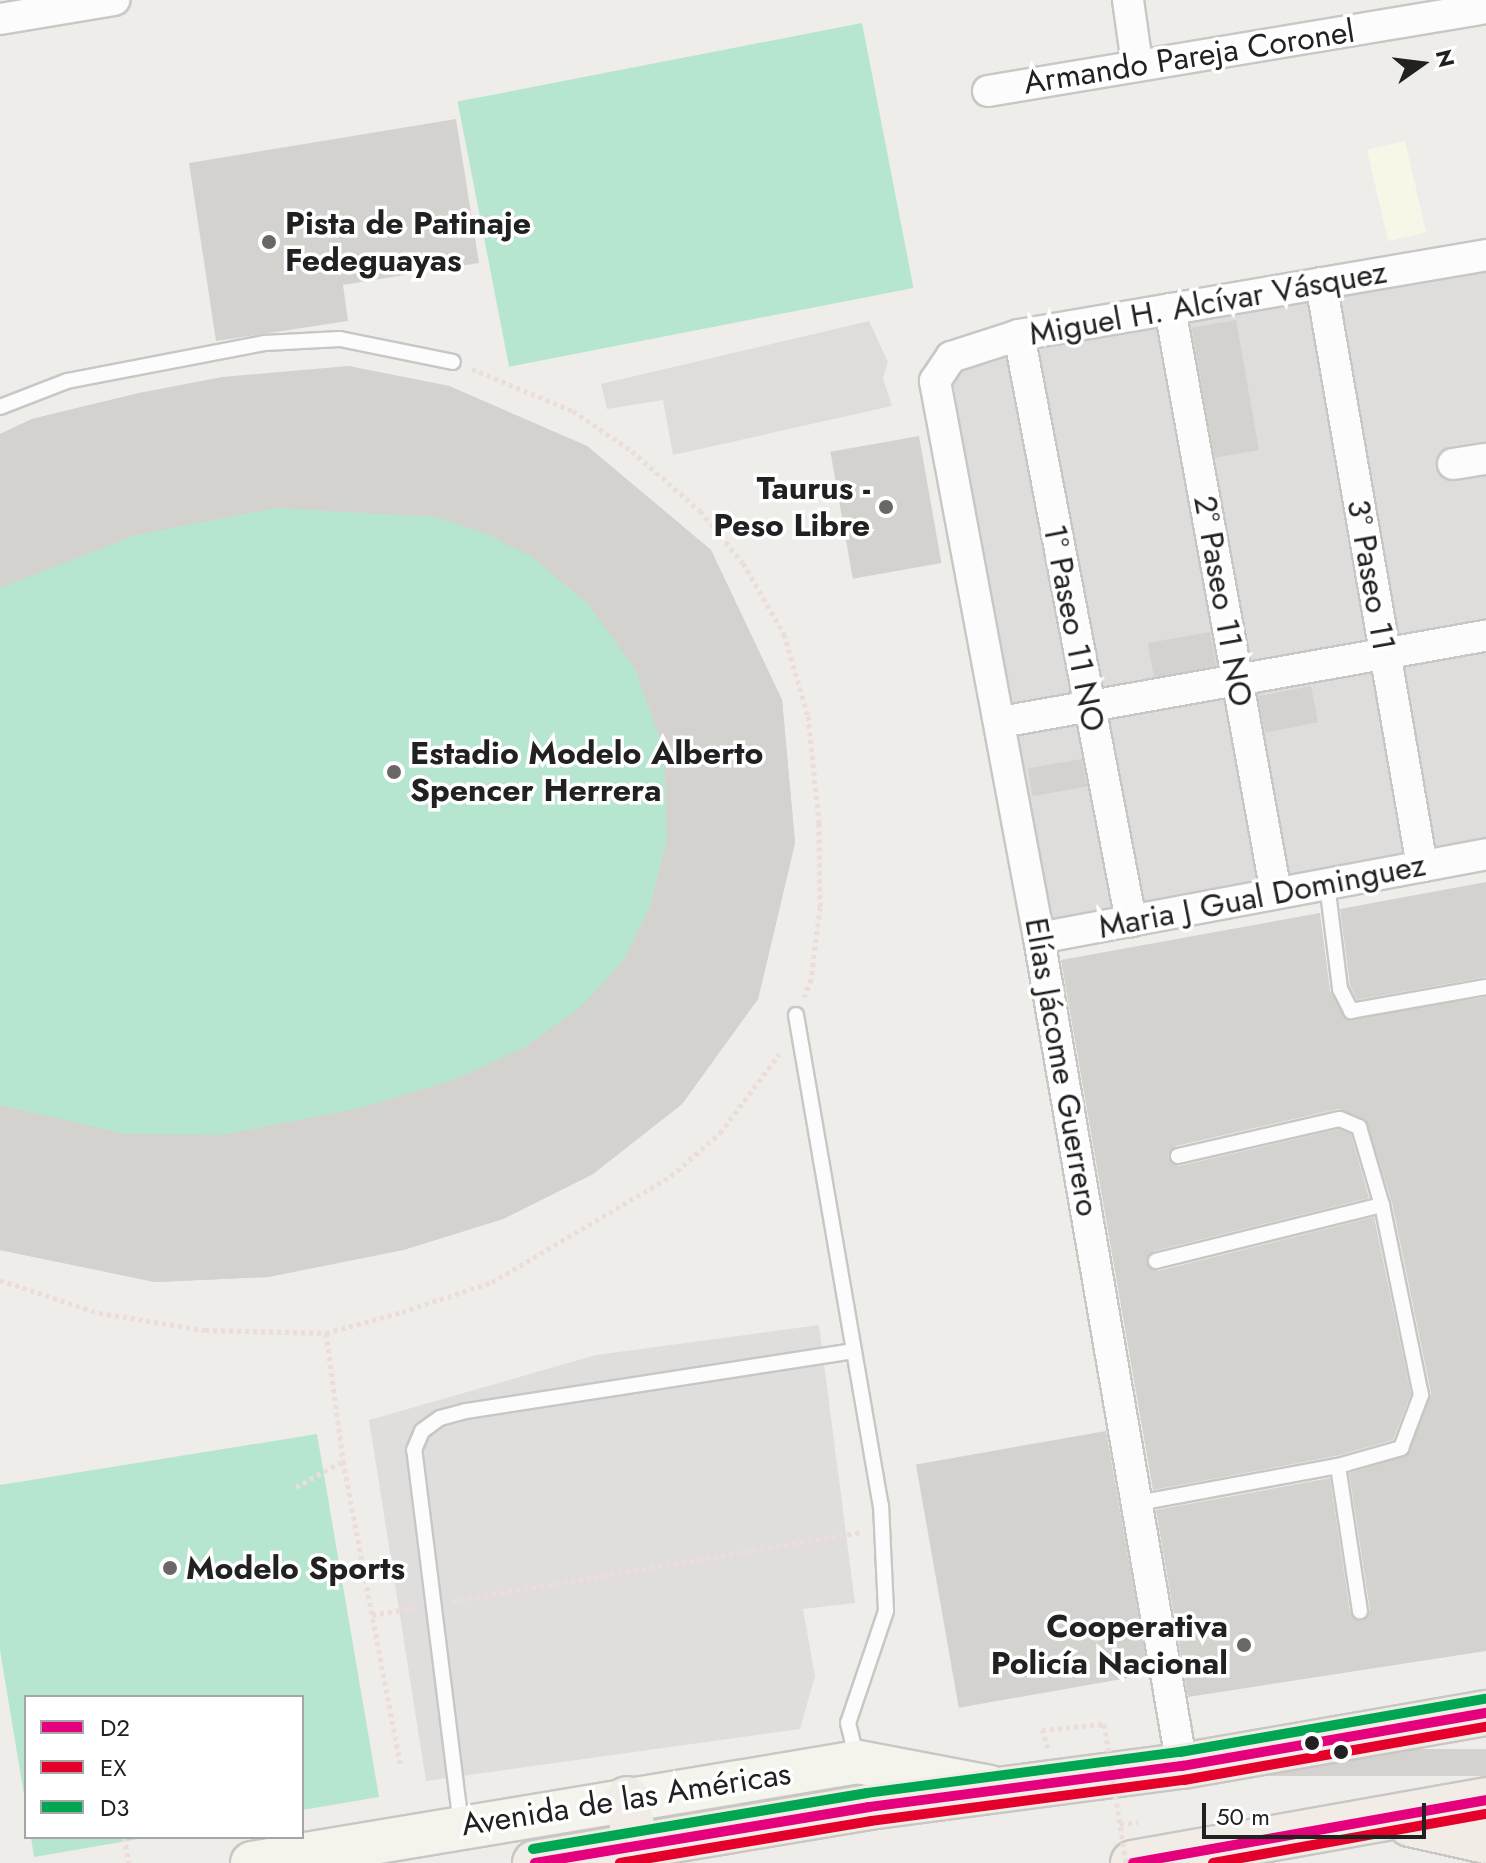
<!DOCTYPE html>
<html>
<head>
<meta charset="utf-8">
<style>
	body { margin:0 }
	#map { position:relative; width:1486px; height:1863px; overflow:hidden; background:#efedea; font-family:Jost,sans-serif }
	div>[style] { position:absolute }
	[style*='--x'] { left:calc(var(--x)*1px); top:calc(var(--y)*1px); width:calc(var(--w)*1px); rotate:calc(var(--a)*1deg) }
	.residential>* { inset:0; background:#dedddb }
	.education>* { inset:0; background:#f8f6e7; transform-origin:0 0 }
	.pitch>* { inset:0; background:#b6e5d0; transform-origin:0 0 }
	.parking>* { inset:0; background:#dfdedd }
	.building>* { inset:0; background:#d4d2cf; transform-origin:0 0 }
	.path>* { height:5px; margin-top:-2.5px; transform-origin:0; background:repeating-linear-gradient(90deg,#ecdcdb 0 4px,transparent 0 8px) }
	.roads { filter:drop-shadow(2px 0 #c8c7c6) drop-shadow(-2px 0 #c8c7c6) drop-shadow(0 2px #c8c7c6) drop-shadow(0 -2px #c8c7c6) }
	.lane>* { height:14px; margin:-7px; padding:0 7px; transform-origin:7px; border-radius:7px; background:#fdfcfc }
	.street>* { height:30px; margin:-15px; padding:0 15px; transform-origin:15px; border-radius:15px; background:#fdfcfc }
	.secondary>* { height:42px; margin:-21px; padding:0 21px; transform-origin:21px; border-radius:21px; background:#f4f4ed }
	.primary>* { height:44px; margin:-22px; padding:0 22px; transform-origin:22px; border-radius:22px; background:#f2ece7 }
	.path-bridge>* { height:5px; margin-top:-2.5px; transform-origin:0; background:repeating-linear-gradient(90deg,#ecdcdb 0 4px,transparent 0 8px) }
	.bus-1>* { height:10px; margin:-5px; padding:0 5px; transform-origin:5px; border-radius:5px; background:#e5007d }
	.bus-2>* { height:10px; margin:-5px; padding:0 5px; transform-origin:5px; border-radius:5px; background:#e4002b }
	.bus-3>* { height:10px; margin:-5px; padding:0 5px; transform-origin:5px; border-radius:5px; background:#00a651 }
	.dots>* { width:22px; height:22px; translate:-50% -50%; box-sizing:border-box; border:4px solid #fff; border-radius:50% }
	span { translate:-50% -50%; white-space:nowrap; text-align:center; line-height:1.15; -webkit-text-stroke:7px #fff; paint-order:stroke }
	.street-label { font-size:32px; color:#212121 }
	.poi-label { font-size:32px; color:#212121; font-weight:700 }
	.left { translate:0 -50%; text-align:left }
	.right { translate:-100% -50%; text-align:right }
	.legend { position:absolute; left:24px; top:1695px; width:280px; height:144px; box-sizing:border-box; background:#fff; border:2px solid #a6a6a6; margin:0; padding:10px 14px; list-style:none; font-size:24px; color:#212121 }
	.legend li { display:flex; align-items:center; gap:16px; height:40px }
	.legend b { width:40px; border:2px solid #a6a6a6 }
	.north { position:absolute; left:1382px; top:24px; width:80px; height:80px; -webkit-text-stroke:6px #fff; paint-order:stroke; rotate:76deg; font-size:22px; font-weight:700; line-height:32px; text-align:center; color:#212121 }
	.north::after { content:''; display:block; margin:auto; width:28px; height:36px; background:#212121; clip-path:polygon(50% 0,100% 100%,50% 72%,0 100%) }
	.scale { position:absolute; left:1202px; top:1803px; width:224px; height:36px; box-sizing:border-box; border:4px solid #212121; border-top:0; padding-left:10px; font-size:24px; line-height:28px; white-space:nowrap; color:#212121; -webkit-text-stroke:6px #fff; paint-order:stroke }
</style>
</head>
<body>
<div id="map">
	<div class="residential">
		<i style="clip-path:polygon(1486px 259px,1486px 854px,1039px 938px,949px 354px)"></i>
		<i style="clip-path:polygon(869px 321px,888px 362px,883px 378px,892px 406px,673px 455px,663px 400px,607px 409px,601px 384px)"></i>
	</div>
	<div class="education">
		<i style="left:1405px;top:141px;width:94px;height:39px;rotate:77deg"></i>
	</div>
	<div class="pitch">
		<i style="left:862px;top:23px;width:270px;height:412px;rotate:79deg"></i>
		<i style="clip-path:polygon(348px 366px,449px 386px,587px 446px,711px 550px,782px 700px,795px 843px,758px 999px,682px 1104px,593px 1174px,503px 1219px,403px 1250px,268px 1277px,155px 1282px,0 1250px,0 434px,32px 419px,139px 393px)"></i>
		<i style="clip-path:polygon(317px 1434px,379px 1797px,302px 1810px,302px 1697px,26px 1697px,26px 1807px,0 1650px,0 1485px)"></i>
		<i style="clip-path:polygon(31px 1837px,150px 1837px,34px 1857px)"></i>
	</div>
	<div class="parking">
		<i style="clip-path:polygon(819px 1325px,855px 1603px,803px 1609px,815px 1676px,800px 1729px,426px 1781px,369px 1420px,596px 1355px)"></i>
	</div>
	<div class="building">
		<i style="clip-path:polygon(456px 119px,479px 263px,343px 285px,348px 321px,216px 341px,189px 163px)"></i>
		<i style="left:1236px;top:320px;width:132px;height:45px;rotate:80deg"></i>
		<i style="clip-path:polygon(348px 366px,449px 386px,587px 446px,711px 550px,782px 700px,795px 843px,758px 999px,682px 1104px,593px 1174px,503px 1219px,403px 1250px,268px 1277px,155px 1282px,0 1250px,0 1105px,125px 1134px,221px 1135px,360px 1108px,453px 1080px,525px 1047px,582px 1006px,623px 961px,650px 906px,667px 839px,664px 749px,635px 669px,588px 604px,532px 557px,489px 535px,437px 517px,276px 508px,136px 535px,0 588px,0 434px,32px 419px,139px 393px,222px 377px)"></i>
		<i style="left:919px;top:436px;width:129px;height:90px;rotate:80deg"></i>
		<i style="left:1210px;top:632px;width:35px;height:63px;rotate:80deg"></i>
		<i style="left:1311px;top:686px;width:37px;height:54px;rotate:79deg"></i>
		<i style="left:1082px;top:759px;width:28px;height:55px;rotate:80deg"></i>
		<i style="clip-path:polygon(1486px 882px,1486px 977px,1357px 1000px,1350px 986px,1340px 909px)"></i>
		<i style="clip-path:polygon(1320px 913px,1330px 991px,1346px 1019px,1486px 997px,1486px 1651px,1188px 1697px,1156px 1510px,1330px 1478px,1350px 1612px,1362px 1621px,1370px 1610px,1349px 1473px,1408px 1455px,1431px 1393px,1392px 1203px,1366px 1120px,1338px 1109px,1176px 1146px,1168px 1157px,1179px 1166px,1339px 1129px,1351px 1134px,1369px 1198px,1154px 1251px,1146px 1263px,1158px 1271px,1374px 1217px,1411px 1394px,1393px 1440px,1336px 1456px,1153px 1490px,1061px 960px)"></i>
		<i style="left:1106px;top:1431px;width:247px;height:193px;rotate:80deg"></i>
		<i style="left:1486px;top:1749px;width:27px;height:284px;rotate:90deg"></i>
	</div>
	<div class="path">
		<i style="--x:472;--y:369;--w:109;--a:22.6"></i>
		<i style="--x:573;--y:411;--w:71;--a:34.1"></i>
		<i style="--x:632;--y:451;--w:91;--a:41.4"></i>
		<i style="--x:700;--y:511;--w:67;--a:50.4"></i>
		<i style="--x:743;--y:563;--w:82;--a:60"></i>
		<i style="--x:784;--y:634;--w:85;--a:73.7"></i>
		<i style="--x:808;--y:716;--w:108;--a:84.1"></i>
		<i style="--x:819;--y:823;--w:84;--a:89.3"></i>
		<i style="--x:820;--y:907;--w:73;--a:97.1"></i>
		<i style="--x:811;--y:979;--w:19;--a:111"></i>
		<i style="--x:0;--y:1280;--w:104;--a:18.4"></i>
		<i style="--x:99;--y:1313;--w:107;--a:9.1"></i>
		<i style="--x:205;--y:1330;--w:121;--a:1.4"></i>
		<i style="--x:326;--y:1333;--w:79;--a:-15.4"></i>
		<i style="--x:402;--y:1312;--w:95;--a:-18.4"></i>
		<i style="--x:492;--y:1282;--w:208;--a:-30.6"></i>
		<i style="--x:671;--y:1176;--w:65;--a:-41.3"></i>
		<i style="--x:720;--y:1133;--w:99;--a:-53.2"></i>
		<i style="--x:326;--y:1333;--w:129;--a:82.4"></i>
		<i style="--x:343;--y:1461;--w:311;--a:79.3"></i>
		<i style="--x:296;--y:1487;--w:54;--a:-29"></i>
		<i style="--x:453;--y:1601;--w:414;--a:-9.6"></i>
		<i style="--x:372;--y:1615;--w:44;--a:-9.2"></i>
		<i style="--x:1048;--y:1748;--w:19;--a:-108"></i>
		<i style="--x:1042;--y:1730;--w:62;--a:-5.5"></i>
		<i style="--x:1120;--y:1824;--w:18;--a:-6"></i>
		<i style="--x:124;--y:1837;--w:26;--a:79"></i>
	</div>
	<div class="roads">
		<div class="lane">
			<i style="--x:0;--y:407;--w:72;--a:-21.2"></i>
			<i style="--x:67;--y:381;--w:202;--a:-10.9"></i>
			<i style="--x:265;--y:343;--w:75;--a:-3.1"></i>
			<i style="--x:340;--y:339;--w:115;--a:11.5"></i>
			<i style="--x:1327;--y:884;--w:106;--a:82.9"></i>
			<i style="--x:1340;--y:989;--w:25;--a:63"></i>
			<i style="--x:1351;--y:1011;--w:137;--a:-10.1"></i>
			<i style="--x:796;--y:1015;--w:497;--a:80.2"></i>
			<i style="--x:881;--y:1505;--w:106;--a:87.3"></i>
			<i style="--x:886;--y:1611;--w:118;--a:108.7"></i>
			<i style="--x:848;--y:1723;--w:36;--a:76"></i>
			<i style="--x:1178;--y:1156;--w:166;--a:-12.9"></i>
			<i style="--x:1340;--y:1119;--w:21;--a:23"></i>
			<i style="--x:1359;--y:1127;--w:81;--a:73.6"></i>
			<i style="--x:1338;--y:1466;--w:147;--a:81.4"></i>
			<i style="--x:1138;--y:1503;--w:203;--a:-10.5"></i>
			<i style="--x:1338;--y:1466;--w:66;--a:-15.9"></i>
			<i style="--x:1401;--y:1448;--w:57;--a:-69.3"></i>
			<i style="--x:1421;--y:1395;--w:194;--a:-101.6"></i>
			<i style="--x:1382;--y:1205;--w:233;--a:166.1"></i>
			<i style="--x:461;--y:1825;--w:378;--a:-97.1"></i>
			<i style="--x:414;--y:1450;--w:21;--a:-67"></i>
			<i style="--x:422;--y:1431;--w:22;--a:-36"></i>
			<i style="--x:440;--y:1418;--w:27;--a:-15"></i>
			<i style="--x:466;--y:1411;--w:392;--a:-8.8"></i>
		</div>
		<div class="street">
			<i style="--x:1128;--y:0;--w:65;--a:82"></i>
			<i style="--x:0;--y:19;--w:116;--a:-9.5"></i>
			<i style="--x:988;--y:91;--w:505;--a:-9.46"></i>
			<i style="--x:1321;--y:283;--w:592;--a:80.17"></i>
			<i style="--x:1170;--y:309;--w:594;--a:79.71"></i>
			<i style="--x:1019;--y:335;--w:597;--a:79.18"></i>
			<i style="--x:1453;--y:464;--w:33;--a:-9"></i>
			<i style="--x:1001;--y:722;--w:493;--a:-10.1"></i>
			<i style="--x:1039;--y:938;--w:455;--a:-10.6"></i>
			<i style="--x:1182;--y:1766;--w:840;--a:-99.8"></i>
			<i style="--x:1039;--y:938;--w:567;--a:-100.58"></i>
			<i style="--x:935;--y:381;--w:29;--a:-56"></i>
			<i style="--x:951;--y:357;--w:71;--a:-17.9"></i>
			<i style="--x:1019;--y:335;--w:474;--a:-9.7"></i>
		</div>
		<div class="secondary">
			<i style="--x:252;--y:1863;--w:614;--a:-9.46"></i>
			<i style="--x:858;--y:1762;--w:134;--a:10.7"></i>
		</div>
		<div class="primary">
			<i style="--x:627;--y:1799;--w:48;--a:79.2"></i>
			<i style="--x:1410;--y:1824;--w:78;--a:12.6"></i>
			<i style="--x:535;--y:1863;--w:339;--a:-9.5"></i>
			<i style="--x:869;--y:1807;--w:316;--a:-7.5"></i>
			<i style="--x:1182;--y:1766;--w:309;--a:-9.9"></i>
			<i style="--x:1133;--y:1863;--w:359;--a:-10.1"></i>
		</div>
	</div>
	<div class="path-bridge">
		<i style="--x:1104;--y:1724;--w:141;--a:81"></i>
	</div>
	<div class="bus-1">
		<i style="--x:535;--y:1863;--w:339;--a:-9.5"></i>
		<i style="--x:869;--y:1807;--w:316;--a:-7.5"></i>
		<i style="--x:1182;--y:1766;--w:309;--a:-9.9"></i>
		<i style="--x:1133;--y:1863;--w:359;--a:-10.1"></i>
	</div>
	<div class="bus-2">
		<i style="--x:620;--y:1863;--w:254;--a:-9.5"></i>
		<i style="--x:871;--y:1821;--w:316;--a:-7.5"></i>
		<i style="--x:1184;--y:1780;--w:307;--a:-10"></i>
		<i style="--x:1213;--y:1863;--w:277;--a:-10.2"></i>
	</div>
	<div class="bus-3">
		<i style="--x:533;--y:1849;--w:339;--a:-9.5"></i>
		<i style="--x:867;--y:1793;--w:316;--a:-7.5"></i>
		<i style="--x:1180;--y:1752;--w:309;--a:-9.9"></i>
	</div>
	<div class="dots">
		<i style="left:269px;top:242px;background:#696867"></i>
		<i style="left:886px;top:507px;background:#696867"></i>
		<i style="left:394px;top:772px;background:#696867"></i>
		<i style="left:170px;top:1568px;background:#696867"></i>
		<i style="left:1244px;top:1645px;background:#696867"></i>
		<i style="left:1312px;top:1743px;background:#212121"></i>
		<i style="left:1341px;top:1752px;background:#212121"></i>
	</div>
	<div class="street-label">
		<span style="left:1189px;top:57px;rotate:-9deg">Armando Pareja Coronel</span>
		<span style="left:1208px;top:303px;rotate:-10deg">Miguel H. Alcívar Vásquez</span>
		<span style="left:1371px;top:575px;rotate:80deg">3º Paseo 11</span>
		<span style="left:1223px;top:601px;rotate:80deg">2º Paseo 11 NO</span>
		<span style="left:1074px;top:628px;rotate:79deg">1º Paseo 11 NO</span>
		<span style="left:1262px;top:896px;rotate:-11deg">Maria J Gual Dominguez</span>
		<span style="left:1062px;top:1067px;rotate:80deg">Elías Jácome Guerrero</span>
		<span style="left:626px;top:1799px;rotate:-9deg">Avenida de las Américas</span>
	</div>
	<div class="poi-label">
		<span class="left" style="left:285px;top:242px">Pista de Patinaje<br>Fedeguayas</span>
		<span class="right" style="left:870px;top:507px">Taurus -<br>Peso Libre</span>
		<span class="left" style="left:410px;top:772px">Estadio Modelo Alberto<br>Spencer Herrera</span>
		<span class="left" style="left:186px;top:1568px">Modelo Sports</span>
		<span class="right" style="left:1228px;top:1645px">Cooperativa<br>Policía Nacional</span>
	</div>
	<ul class="legend">
	<li><b style="height:10px;background:#e5007d"></b>D2</li>
	<li><b style="height:10px;background:#e4002b"></b>EX</li>
	<li><b style="height:10px;background:#00a651"></b>D3</li>
	</ul>
	<div class="north">N</div>
	<div class="scale">50 m</div>
</div>
</body>
</html>
